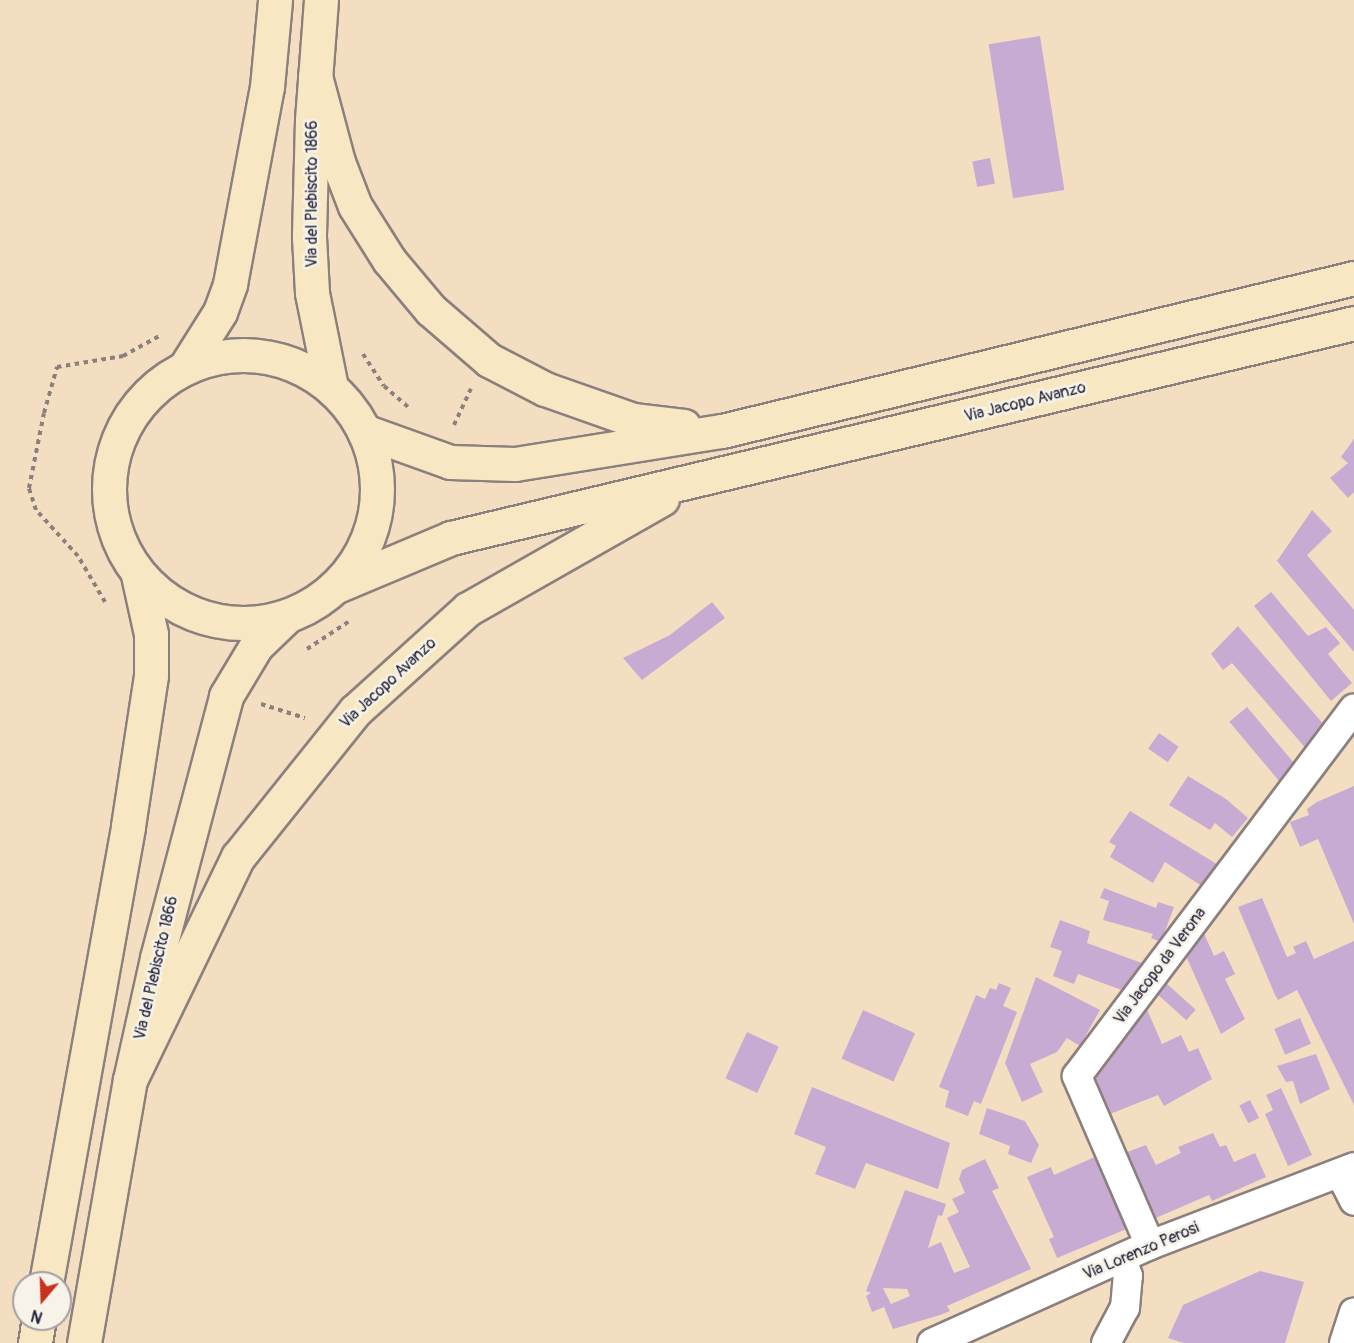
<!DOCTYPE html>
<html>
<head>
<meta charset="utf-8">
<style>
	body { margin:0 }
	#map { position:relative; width:1354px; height:1343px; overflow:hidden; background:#f4dec2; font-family:Pangolin,sans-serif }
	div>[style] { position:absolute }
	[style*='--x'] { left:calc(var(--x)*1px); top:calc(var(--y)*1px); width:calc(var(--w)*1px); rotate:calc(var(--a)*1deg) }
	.building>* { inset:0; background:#c8abd2; transform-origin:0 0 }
	.path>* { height:4px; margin-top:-2px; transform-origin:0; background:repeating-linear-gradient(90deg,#8b807e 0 4.5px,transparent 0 9px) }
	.roads { filter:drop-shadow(2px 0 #8b807e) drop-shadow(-2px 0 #8b807e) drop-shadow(0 2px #8b807e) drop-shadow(0 -2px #8b807e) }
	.street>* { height:28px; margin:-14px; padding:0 14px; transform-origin:14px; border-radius:14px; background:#fff }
	.secondary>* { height:33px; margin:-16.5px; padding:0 16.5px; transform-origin:16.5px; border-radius:16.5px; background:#f7e8c3 }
	.secondary>.ring { margin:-16.5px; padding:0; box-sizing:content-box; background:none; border:33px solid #f7e8c3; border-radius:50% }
	span { translate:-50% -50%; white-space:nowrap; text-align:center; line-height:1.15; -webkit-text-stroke:5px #f7f3e8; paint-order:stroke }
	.street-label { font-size:16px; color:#22223b }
	.north { position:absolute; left:12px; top:1271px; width:60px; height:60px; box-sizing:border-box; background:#f7f3e8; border:2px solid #a29fa3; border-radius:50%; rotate:199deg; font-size:16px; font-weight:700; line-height:24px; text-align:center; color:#22223b }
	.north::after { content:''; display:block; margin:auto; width:21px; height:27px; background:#c8321e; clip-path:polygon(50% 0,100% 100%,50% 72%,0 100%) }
</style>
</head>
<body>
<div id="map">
	<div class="building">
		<i style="left:1040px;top:36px;width:156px;height:52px;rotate:81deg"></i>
		<i style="left:990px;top:158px;width:26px;height:18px;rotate:79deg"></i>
		<i style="clip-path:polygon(1354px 439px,1354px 492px,1348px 498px,1330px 478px,1348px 463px,1341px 457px)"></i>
		<i style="clip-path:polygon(1312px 510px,1332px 531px,1307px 555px,1354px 610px,1354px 652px,1277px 561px)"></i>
		<i style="clip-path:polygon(1271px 592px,1308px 636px,1326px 627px,1340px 643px,1328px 654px,1352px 683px,1331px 701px,1254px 606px)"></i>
		<i style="clip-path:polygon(712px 602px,725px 618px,642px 680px,623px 658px,670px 635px)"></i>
		<i style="clip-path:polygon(1238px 626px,1326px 727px,1308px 751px,1232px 663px,1223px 670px,1211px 654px)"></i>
		<i style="left:1247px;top:707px;width:78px;height:23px;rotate:50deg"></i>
		<i style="left:1159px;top:733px;width:24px;height:19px;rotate:35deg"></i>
		<i style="clip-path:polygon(1188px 776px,1226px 799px,1248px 818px,1232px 837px,1215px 823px,1210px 830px,1169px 805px)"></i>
		<i style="clip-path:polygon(1354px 786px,1354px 924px,1318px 839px,1300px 847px,1290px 822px,1309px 815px,1307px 809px,1317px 802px)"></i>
		<i style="clip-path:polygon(1130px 811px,1220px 866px,1205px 888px,1165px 862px,1153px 883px,1110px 857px,1116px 846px,1109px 842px)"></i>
		<i style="clip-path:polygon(1104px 888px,1156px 908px,1158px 902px,1174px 907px,1161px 942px,1151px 938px,1153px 934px,1103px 920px,1109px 901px,1100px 898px)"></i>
		<i style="clip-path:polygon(1262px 898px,1287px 957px,1296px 953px,1293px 947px,1306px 941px,1314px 959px,1354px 941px,1354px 1105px,1297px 990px,1278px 1000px,1275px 995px,1238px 907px)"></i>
		<i style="clip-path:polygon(1060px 920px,1090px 931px,1087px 943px,1150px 966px,1130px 993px,1078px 974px,1074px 984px,1053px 976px,1062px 951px,1050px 947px)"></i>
		<i style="clip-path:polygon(1202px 929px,1214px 956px,1224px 951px,1235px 974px,1225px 979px,1245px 1019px,1221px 1034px,1185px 954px)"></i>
		<i style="clip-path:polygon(1036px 977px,1100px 1010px,1080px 1046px,1067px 1038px,1057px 1052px,1030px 1064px,1043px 1092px,1022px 1102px,1005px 1063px)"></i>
		<i style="clip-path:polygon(999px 983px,1011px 988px,1003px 1006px,1017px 1012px,981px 1104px,974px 1101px,968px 1116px,945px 1107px,949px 1091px,939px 1087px,976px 995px,985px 999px,990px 988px,996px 990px)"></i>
		<i style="left:1166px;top:983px;width:40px;height:14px;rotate:42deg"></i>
		<i style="clip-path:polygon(1145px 1005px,1162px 1044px,1181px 1035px,1189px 1052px,1198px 1048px,1212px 1079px,1164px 1106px,1158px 1095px,1105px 1116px,1088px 1078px,1099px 1065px,1112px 1058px,1109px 1050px,1129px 1035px,1126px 1027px)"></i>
		<i style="left:863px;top:1010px;width:57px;height:53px;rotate:24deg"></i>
		<i style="left:1300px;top:1018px;width:28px;height:28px;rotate:67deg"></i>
		<i style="left:747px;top:1032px;width:35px;height:51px;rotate:25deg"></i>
		<i style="clip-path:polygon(1316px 1054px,1330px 1089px,1300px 1104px,1293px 1081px,1286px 1082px,1277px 1066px)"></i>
		<i style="clip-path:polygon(812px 1087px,950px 1143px,938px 1189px,866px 1163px,855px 1189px,815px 1174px,826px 1147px,794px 1134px)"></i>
		<i style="clip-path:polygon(1281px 1088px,1312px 1155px,1288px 1166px,1265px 1114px,1273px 1110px,1266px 1095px)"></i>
		<i style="left:1250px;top:1100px;width:20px;height:12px;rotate:63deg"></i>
		<i style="clip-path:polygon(987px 1108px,1025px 1121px,1039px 1145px,1031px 1163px,1008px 1154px,1010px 1146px,979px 1134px)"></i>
		<i style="clip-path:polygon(1213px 1133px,1220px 1147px,1226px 1145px,1234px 1162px,1255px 1153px,1266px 1177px,1212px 1201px,1209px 1195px,1151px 1220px,1122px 1154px,1146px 1145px,1156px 1165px,1181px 1153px,1178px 1147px)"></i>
		<i style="clip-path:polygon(1097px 1156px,1129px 1228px,1057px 1258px,1049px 1239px,1054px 1237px,1027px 1177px,1051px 1167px,1054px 1175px)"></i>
		<i style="clip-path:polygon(evenodd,985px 1159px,999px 1188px,992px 1191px,1031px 1269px,947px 1306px,950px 1311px,940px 1315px,893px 1329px,884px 1307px,872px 1312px,866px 1296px,871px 1293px,866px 1291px,905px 1190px,946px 1204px,942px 1216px,938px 1215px,928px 1248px,941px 1242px,954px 1273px,970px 1267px,947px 1218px,959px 1212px,952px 1199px,965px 1193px,959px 1179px,962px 1170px,985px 1159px,883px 1288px,907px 1289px,910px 1296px,891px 1304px,883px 1288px)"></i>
		<i style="clip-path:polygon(1260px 1271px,1304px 1282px,1285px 1343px,1184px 1343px,1168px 1338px,1183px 1305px)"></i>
	</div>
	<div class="path">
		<i style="--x:363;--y:354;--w:38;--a:57"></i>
		<i style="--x:384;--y:386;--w:32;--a:41"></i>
		<i style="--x:454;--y:425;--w:40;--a:-65"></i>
		<i style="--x:105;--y:602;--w:53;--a:-120.4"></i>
		<i style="--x:78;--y:556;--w:62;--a:-132.4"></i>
		<i style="--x:36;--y:510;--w:23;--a:-108"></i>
		<i style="--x:29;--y:488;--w:76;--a:-78.7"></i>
		<i style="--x:44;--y:413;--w:48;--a:-74.2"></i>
		<i style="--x:57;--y:367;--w:67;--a:-9.5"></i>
		<i style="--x:123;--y:356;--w:43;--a:-28.9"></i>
		<i style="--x:307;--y:649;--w:53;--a:-33.4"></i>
		<i style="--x:261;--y:704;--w:46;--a:17.7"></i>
	</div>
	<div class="roads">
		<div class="street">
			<i style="--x:1340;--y:1173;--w:31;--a:63"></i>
			<i style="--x:1150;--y:1245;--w:184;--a:-113.4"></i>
			<i style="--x:1077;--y:1076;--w:460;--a:-53"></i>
			<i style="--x:932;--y:1343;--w:239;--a:-24.2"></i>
			<i style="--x:1150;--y:1245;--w:218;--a:-20.9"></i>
			<i style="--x:1106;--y:1343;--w:40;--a:-62"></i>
			<i style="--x:1125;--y:1308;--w:32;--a:-85"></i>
			<i style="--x:1128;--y:1276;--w:18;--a:-109"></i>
			<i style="--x:1344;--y:1343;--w:32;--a:-72"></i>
		</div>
		<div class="secondary">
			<i style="--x:321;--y:0;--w:120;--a:94.3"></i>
			<i style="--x:312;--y:120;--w:117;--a:91.5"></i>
			<i style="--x:309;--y:237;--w:56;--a:86.9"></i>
			<i style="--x:312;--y:293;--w:96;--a:78.6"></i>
			<i style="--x:315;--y:76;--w:89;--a:75"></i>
			<i style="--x:338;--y:162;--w:47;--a:68.9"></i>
			<i style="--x:355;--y:206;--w:64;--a:57.8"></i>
			<i style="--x:389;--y:260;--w:65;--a:50"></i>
			<i style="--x:431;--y:310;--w:77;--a:40.8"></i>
			<i style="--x:489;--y:360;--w:63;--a:27.4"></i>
			<i style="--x:545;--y:389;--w:93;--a:19.4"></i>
			<i style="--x:633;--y:420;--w:51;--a:6.7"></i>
			<i class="ring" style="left:109px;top:355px;width:235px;height:235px"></i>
			<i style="--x:186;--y:366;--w:64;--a:-57.8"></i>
			<i style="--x:220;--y:312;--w:30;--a:-70"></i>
			<i style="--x:230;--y:284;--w:200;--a:-79.4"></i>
			<i style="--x:267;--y:87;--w:87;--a:-84.7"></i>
			<i style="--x:364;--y:431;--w:91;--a:19.8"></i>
			<i style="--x:450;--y:462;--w:65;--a:1.8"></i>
			<i style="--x:515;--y:464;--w:210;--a:-9.1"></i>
			<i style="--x:722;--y:431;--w:650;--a:-13.61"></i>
			<i style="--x:337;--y:586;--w:124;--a:-22.8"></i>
			<i style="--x:451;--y:538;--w:928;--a:-13.39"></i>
			<i style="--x:130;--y:1080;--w:248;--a:-64.2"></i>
			<i style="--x:238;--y:857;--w:187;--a:-51.3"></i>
			<i style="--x:355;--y:711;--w:152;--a:-42.1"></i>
			<i style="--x:468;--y:609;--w:223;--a:-29.6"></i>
			<i style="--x:46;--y:1283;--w:464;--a:-79.8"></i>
			<i style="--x:128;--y:826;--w:153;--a:-81.3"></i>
			<i style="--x:151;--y:675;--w:41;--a:-90"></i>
			<i style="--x:151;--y:634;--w:60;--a:-102.4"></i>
			<i style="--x:35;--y:1343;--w:24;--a:-81"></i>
			<i style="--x:84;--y:1343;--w:267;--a:-80.1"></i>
			<i style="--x:130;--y:1080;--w:125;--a:-77.5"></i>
			<i style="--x:157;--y:958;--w:271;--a:-75.2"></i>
			<i style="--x:226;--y:696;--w:58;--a:-59"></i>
			<i style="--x:256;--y:646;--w:42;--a:-44"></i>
		</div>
	</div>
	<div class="street-label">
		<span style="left:312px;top:194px;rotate:-90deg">Via del Plebiscito 1866</span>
		<span style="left:1025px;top:402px;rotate:-14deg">Via Jacopo Avanzo</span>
		<span style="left:388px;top:683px;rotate:-43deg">Via Jacopo Avanzo</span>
		<span style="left:1160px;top:966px;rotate:-53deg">Via Jacopo da Verona</span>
		<span style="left:156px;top:968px;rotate:-77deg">Via del Plebiscito 1866</span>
		<span style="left:1141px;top:1251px;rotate:-23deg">Via Lorenzo Perosi</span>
	</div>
	<div class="north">N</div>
</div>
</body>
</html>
